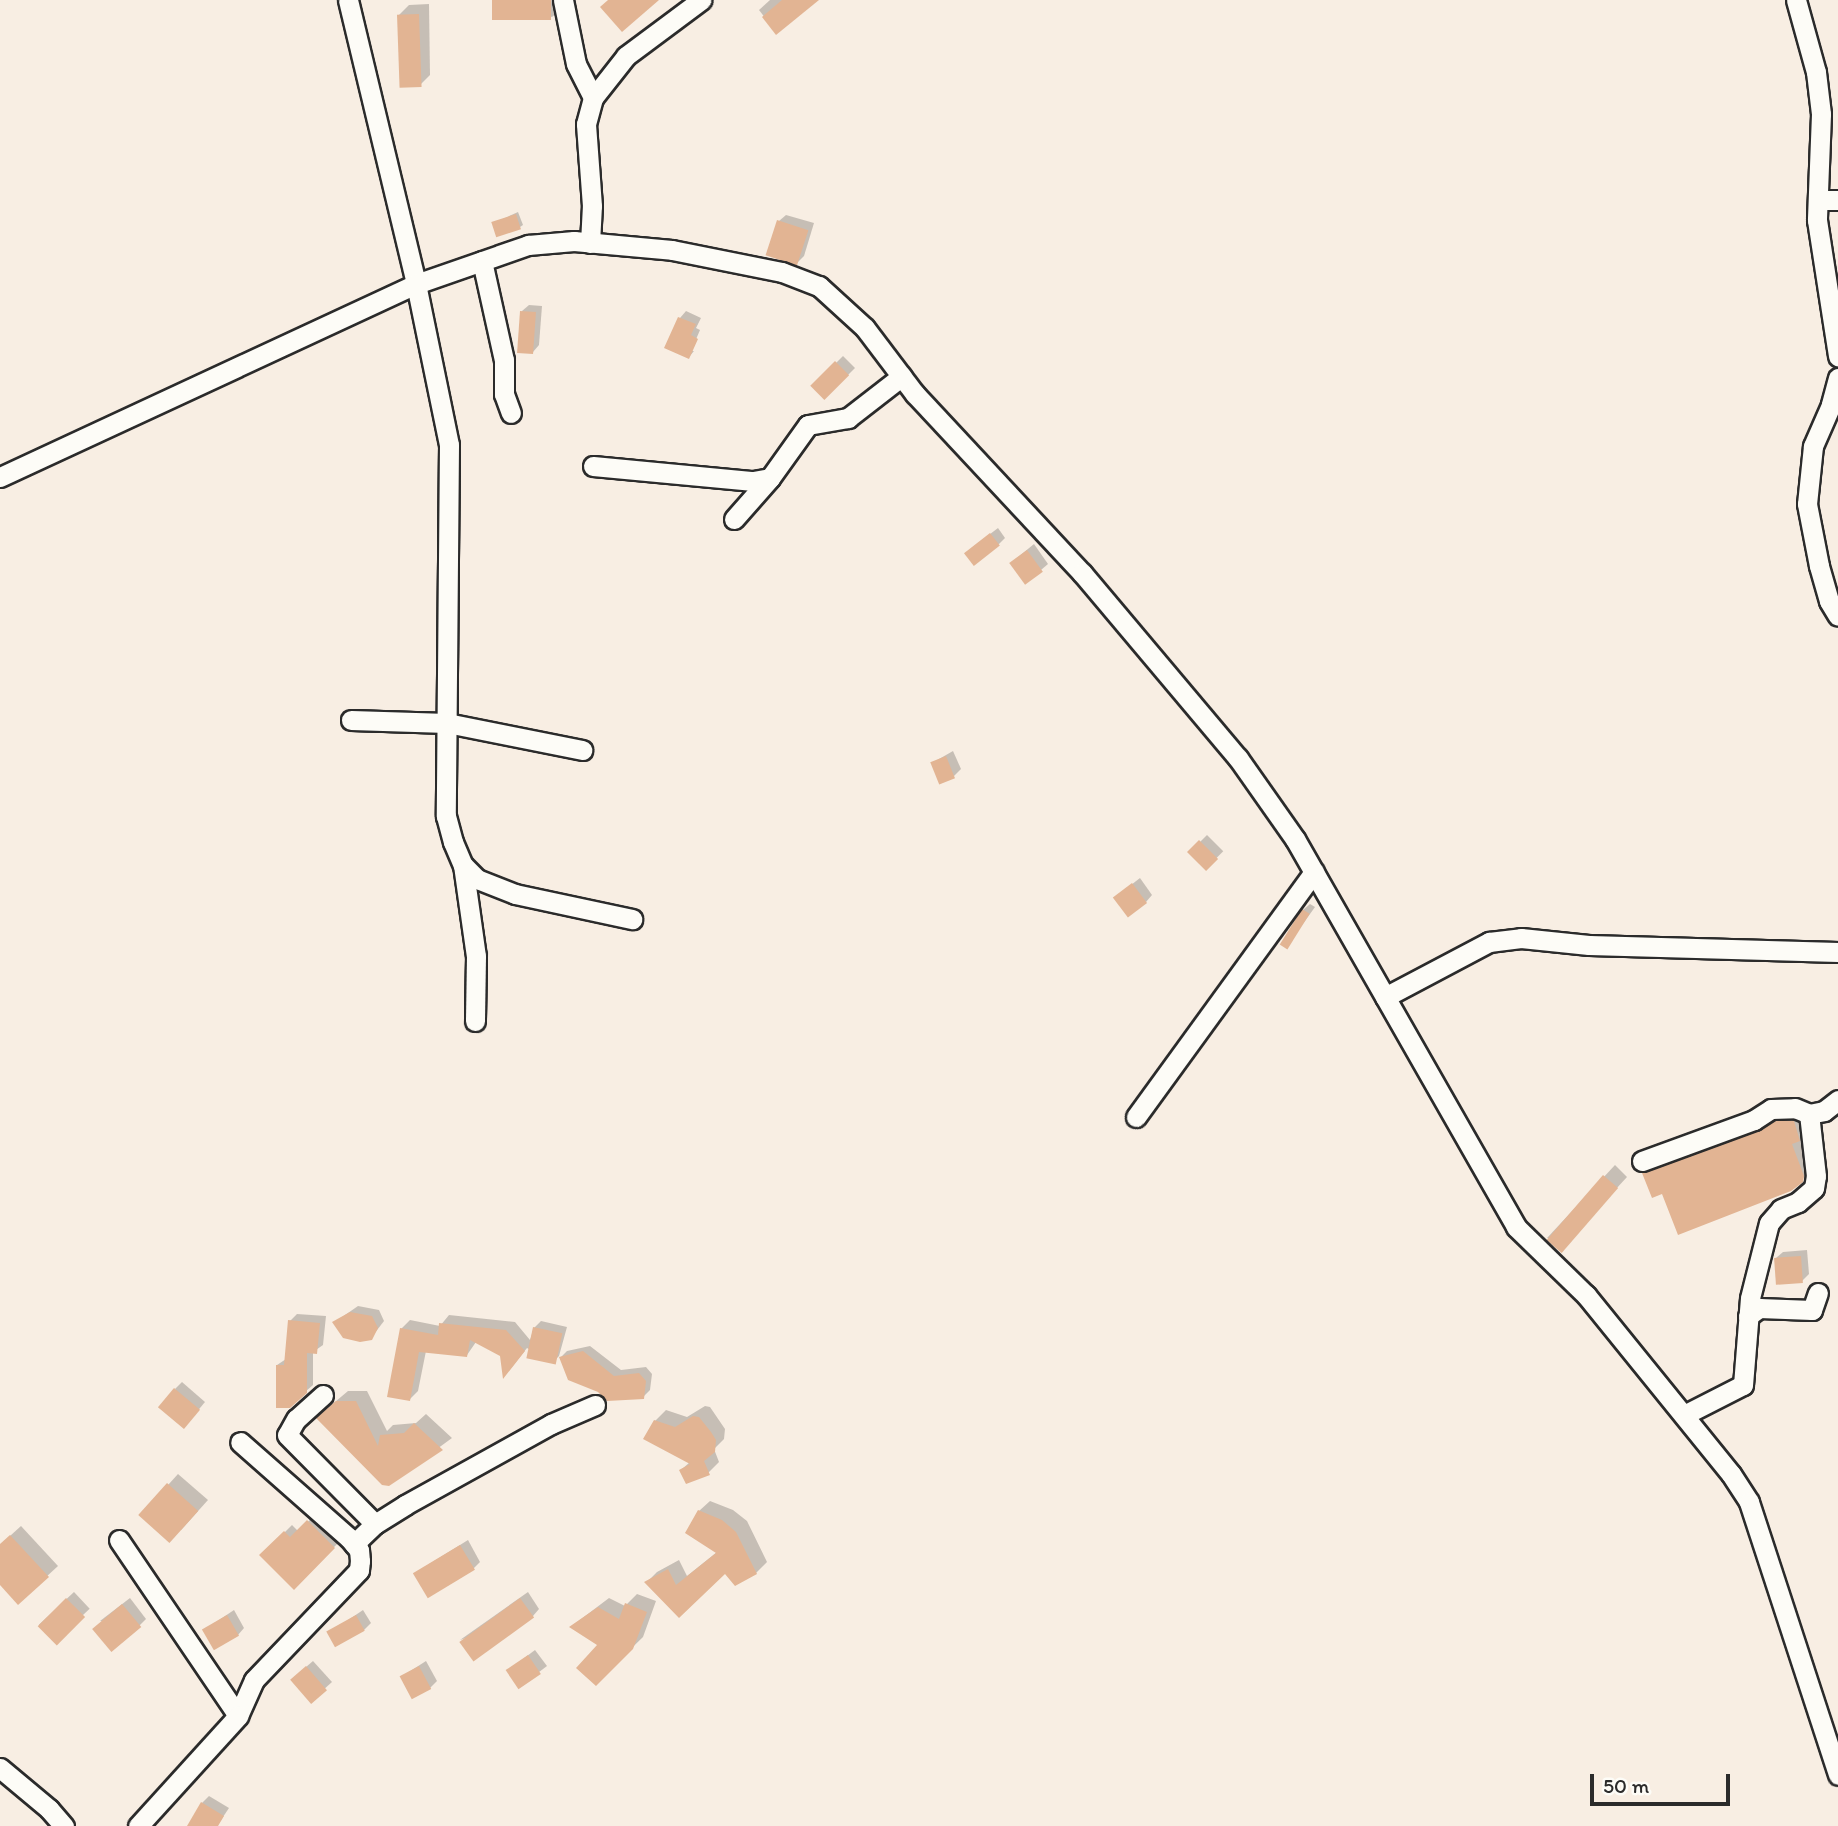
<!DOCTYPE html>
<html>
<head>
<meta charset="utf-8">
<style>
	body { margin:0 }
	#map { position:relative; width:1838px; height:1826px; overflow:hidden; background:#f8eee3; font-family:Itim,sans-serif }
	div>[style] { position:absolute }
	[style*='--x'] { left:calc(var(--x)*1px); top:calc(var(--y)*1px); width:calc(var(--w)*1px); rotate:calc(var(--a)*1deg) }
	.shadow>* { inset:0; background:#0003; transform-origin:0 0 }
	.building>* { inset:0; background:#e2b493; transform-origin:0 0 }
	.roads { filter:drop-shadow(2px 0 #2b2b2b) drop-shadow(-2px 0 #2b2b2b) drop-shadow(0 2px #2b2b2b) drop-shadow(0 -2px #2b2b2b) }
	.minor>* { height:19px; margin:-9.5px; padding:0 9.5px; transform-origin:9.5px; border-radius:9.5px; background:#fdfcf7 }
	span { translate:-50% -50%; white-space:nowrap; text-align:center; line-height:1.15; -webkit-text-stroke:7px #fdfcf7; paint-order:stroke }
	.scale { position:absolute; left:1590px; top:1774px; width:140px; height:32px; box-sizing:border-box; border:4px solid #2b2b2b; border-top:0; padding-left:9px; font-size:21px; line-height:24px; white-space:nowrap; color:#2b2b2b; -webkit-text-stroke:5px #fdfcf7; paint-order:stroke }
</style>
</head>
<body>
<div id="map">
	<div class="shadow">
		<i style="clip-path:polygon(493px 0,558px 0,559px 11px,552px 17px)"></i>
		<i style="clip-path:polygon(770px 0,816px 0,776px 32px,759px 10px)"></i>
		<i style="clip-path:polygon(429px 4px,430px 75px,420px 85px,399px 15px,409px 5px)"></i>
		<i style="clip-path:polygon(518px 212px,523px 225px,520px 227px,494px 223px)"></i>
		<i style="clip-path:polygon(786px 215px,814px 223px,804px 256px,797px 263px,779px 221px)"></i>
		<i style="clip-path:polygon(529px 305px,542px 306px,539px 345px,533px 352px,522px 311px)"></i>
		<i style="clip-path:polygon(686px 311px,701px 318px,696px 328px,700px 330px,691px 351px,694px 351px,689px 357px,680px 318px)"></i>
		<i style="left:843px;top:356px;width:17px;height:42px;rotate:45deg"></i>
		<i style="clip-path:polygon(998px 528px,1005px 538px,999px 544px,973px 547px)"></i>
		<i style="clip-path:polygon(1034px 544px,1048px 564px,1041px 570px,1011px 563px)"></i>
		<i style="clip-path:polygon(953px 751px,961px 769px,954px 776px,932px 763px)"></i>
		<i style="left:1207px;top:835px;width:23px;height:24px;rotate:45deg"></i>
		<i style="clip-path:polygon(1140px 878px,1152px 895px,1146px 902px,1122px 892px)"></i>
		<i style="clip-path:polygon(1310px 904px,1315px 907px,1287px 946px,1303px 910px)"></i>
		<i style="clip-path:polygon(1808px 1107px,1816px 1165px,1801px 1180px,1663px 1192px,1644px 1173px,1658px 1159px)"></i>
		<i style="clip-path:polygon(1615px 1165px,1627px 1177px,1570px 1239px,1547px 1238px)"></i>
		<i style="clip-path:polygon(1807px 1250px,1809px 1274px,1802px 1281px,1776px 1258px,1783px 1252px)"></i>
		<i style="clip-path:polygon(358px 1306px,379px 1310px,384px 1321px,371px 1338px,335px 1322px)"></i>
		<i style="clip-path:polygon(297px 1314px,326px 1316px,323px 1345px,313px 1352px,313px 1385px,305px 1392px,277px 1365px,286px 1359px,290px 1321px)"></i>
		<i style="clip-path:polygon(449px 1315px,515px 1322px,530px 1340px,534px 1328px,541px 1321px,567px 1327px,559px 1356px,552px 1363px,527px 1348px,511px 1368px,502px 1355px,476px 1342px,467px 1355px,426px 1351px,418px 1391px,410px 1399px,401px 1329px,410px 1320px,440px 1326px)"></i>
		<i style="clip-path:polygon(590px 1346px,621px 1370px,646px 1367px,652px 1374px,650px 1390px,643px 1397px,561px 1357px,567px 1351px)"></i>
		<i style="clip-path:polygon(182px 1382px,205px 1402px,190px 1420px,175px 1389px)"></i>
		<i style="clip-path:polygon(348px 1391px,367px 1391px,387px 1431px,393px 1425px,416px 1423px,426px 1414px,452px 1438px,389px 1484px,329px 1407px)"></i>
		<i style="clip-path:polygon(705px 1406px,710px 1407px,725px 1429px,724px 1439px,714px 1449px,719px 1462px,708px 1473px,681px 1470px,690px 1462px,655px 1421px,666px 1410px,687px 1417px)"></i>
		<i style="clip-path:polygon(178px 1474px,208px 1500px,181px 1530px,168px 1485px)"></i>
		<i style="clip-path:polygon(710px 1501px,733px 1510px,747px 1521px,767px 1562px,756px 1573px,725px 1571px,679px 1616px,647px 1582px,657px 1572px,679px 1560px,687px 1576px,717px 1552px,699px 1511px)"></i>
		<i style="clip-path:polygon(315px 1515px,340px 1541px,294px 1588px,262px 1555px,292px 1525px,298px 1531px)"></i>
		<i style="clip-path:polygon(21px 1526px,58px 1566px,19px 1602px,0 1582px,0 1545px)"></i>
		<i style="clip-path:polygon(468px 1540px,480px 1562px,474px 1568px,415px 1573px)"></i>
		<i style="left:74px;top:1592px;width:23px;height:48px;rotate:47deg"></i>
		<i style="clip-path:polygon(528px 1592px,539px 1609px,533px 1616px,460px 1640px)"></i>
		<i style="clip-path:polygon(637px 1594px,656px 1601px,643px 1637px,596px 1683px,600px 1645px,572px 1626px,609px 1598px,625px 1606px)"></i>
		<i style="clip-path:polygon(130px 1598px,146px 1619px,139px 1626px,100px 1621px)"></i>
		<i style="clip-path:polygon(234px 1610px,244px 1628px,238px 1635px,204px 1630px)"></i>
		<i style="clip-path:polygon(363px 1610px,371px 1623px,364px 1630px,329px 1633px)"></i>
		<i style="left:535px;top:1650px;width:20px;height:34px;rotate:53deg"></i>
		<i style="clip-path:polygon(313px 1661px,332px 1682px,311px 1701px,299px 1673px)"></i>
		<i style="clip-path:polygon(426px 1661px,437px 1681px,430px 1688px,401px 1677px)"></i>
		<i style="clip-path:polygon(209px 1796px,229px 1808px,217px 1826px,213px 1826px,202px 1803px)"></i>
	</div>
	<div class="building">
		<i style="left:492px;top:0;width:59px;height:20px"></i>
		<i style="clip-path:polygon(608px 0,659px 0,622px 32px,600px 7px)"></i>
		<i style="clip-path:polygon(782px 0,819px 0,776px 35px,762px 17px)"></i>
		<i style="left:419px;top:14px;width:73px;height:22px;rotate:88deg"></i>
		<i style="left:516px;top:214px;width:16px;height:26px;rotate:72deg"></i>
		<i style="left:777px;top:220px;width:33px;height:37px;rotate:18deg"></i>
		<i style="left:520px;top:311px;width:16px;height:42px;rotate:4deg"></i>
		<i style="clip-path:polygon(678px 317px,696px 324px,691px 335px,698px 339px,689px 359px,664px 348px)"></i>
		<i style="left:835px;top:361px;width:20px;height:35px;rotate:45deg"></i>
		<i style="left:990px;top:533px;width:16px;height:33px;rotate:52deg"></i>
		<i style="left:1027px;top:550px;width:27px;height:22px;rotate:54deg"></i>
		<i style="left:946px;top:756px;width:24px;height:17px;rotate:68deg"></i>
		<i style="left:1199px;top:840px;width:27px;height:17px;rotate:45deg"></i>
		<i style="left:1132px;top:883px;width:25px;height:24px;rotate:53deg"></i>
		<i style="left:1302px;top:909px;width:9px;height:42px;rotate:32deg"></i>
		<i style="clip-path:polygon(1775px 1121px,1794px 1121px,1800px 1141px,1792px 1144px,1804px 1176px,1803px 1182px,1791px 1191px,1678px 1235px,1662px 1194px,1652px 1198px,1642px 1173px,1758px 1131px)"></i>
		<i style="left:1603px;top:1175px;width:20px;height:86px;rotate:41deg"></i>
		<i style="left:1801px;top:1256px;width:27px;height:27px;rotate:86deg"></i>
		<i style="clip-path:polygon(350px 1312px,372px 1316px,378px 1328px,372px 1340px,360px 1342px,343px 1338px,332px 1322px)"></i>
		<i style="clip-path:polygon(288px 1320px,320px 1323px,317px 1354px,307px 1353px,307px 1393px,290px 1408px,276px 1408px,276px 1365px,284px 1365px)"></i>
		<i style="clip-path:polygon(439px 1323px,506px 1330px,525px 1351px,503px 1379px,500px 1356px,470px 1340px,467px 1357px,419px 1352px,410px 1401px,387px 1397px,400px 1328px,438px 1335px)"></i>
		<i style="left:533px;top:1327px;width:30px;height:32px;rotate:12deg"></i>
		<i style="clip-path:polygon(583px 1351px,614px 1376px,639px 1373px,646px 1381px,644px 1399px,607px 1401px,598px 1392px,568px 1380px,559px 1357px)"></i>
		<i style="left:174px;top:1388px;width:34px;height:25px;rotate:40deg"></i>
		<i style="clip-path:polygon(336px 1401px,356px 1401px,378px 1446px,380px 1435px,404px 1433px,414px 1423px,443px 1450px,389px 1486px,382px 1485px,316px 1418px)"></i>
		<i style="clip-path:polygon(693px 1416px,699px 1417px,711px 1432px,716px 1440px,715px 1452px,704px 1461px,710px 1475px,686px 1484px,679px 1470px,690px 1464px,643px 1439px,654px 1420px,675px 1427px)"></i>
		<i style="left:167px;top:1483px;width:42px;height:43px;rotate:42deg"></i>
		<i style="clip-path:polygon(698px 1510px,722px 1520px,736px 1532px,757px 1574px,735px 1586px,725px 1574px,679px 1618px,644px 1582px,668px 1569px,676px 1585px,716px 1553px,685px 1533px)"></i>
		<i style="clip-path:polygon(307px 1520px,335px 1548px,294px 1590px,259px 1555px,284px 1531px,290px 1537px)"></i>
		<i style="clip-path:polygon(10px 1535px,49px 1577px,18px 1605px,0 1585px,0 1544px)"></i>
		<i style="left:460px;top:1545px;width:29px;height:55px;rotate:59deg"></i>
		<i style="left:66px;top:1598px;width:27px;height:40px;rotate:45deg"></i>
		<i style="left:520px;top:1598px;width:24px;height:75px;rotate:54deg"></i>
		<i style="clip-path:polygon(625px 1603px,647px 1612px,633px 1649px,596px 1686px,576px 1668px,597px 1645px,569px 1627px,598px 1607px,619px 1619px)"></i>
		<i style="left:122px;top:1604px;width:30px;height:39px;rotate:50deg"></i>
		<i style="left:227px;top:1615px;width:24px;height:29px;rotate:60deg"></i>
		<i style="left:356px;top:1615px;width:18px;height:34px;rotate:61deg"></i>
		<i style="left:528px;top:1655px;width:23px;height:27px;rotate:56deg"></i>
		<i style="left:306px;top:1666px;width:32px;height:21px;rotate:49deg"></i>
		<i style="left:419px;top:1666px;width:26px;height:22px;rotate:62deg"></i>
		<i style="clip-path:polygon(201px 1802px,224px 1816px,218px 1826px,187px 1826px)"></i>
	</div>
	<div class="roads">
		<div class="minor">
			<i style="--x:348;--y:0;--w:292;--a:76.5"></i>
			<i style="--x:416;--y:284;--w:164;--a:78.4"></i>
			<i style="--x:449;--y:445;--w:371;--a:90.5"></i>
			<i style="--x:446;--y:816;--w:27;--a:75"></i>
			<i style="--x:453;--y:842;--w:25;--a:67"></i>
			<i style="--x:463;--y:865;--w:20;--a:45"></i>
			<i style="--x:477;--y:879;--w:41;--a:21.5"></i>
			<i style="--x:515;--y:894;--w:120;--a:12.1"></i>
			<i style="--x:563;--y:0;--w:65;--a:78.5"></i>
			<i style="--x:576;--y:64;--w:38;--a:63"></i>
			<i style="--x:1796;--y:0;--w:75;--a:74.5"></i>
			<i style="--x:1816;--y:72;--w:42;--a:83.2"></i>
			<i style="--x:1821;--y:114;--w:106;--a:92.2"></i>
			<i style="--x:1817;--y:220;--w:138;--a:81.2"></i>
			<i style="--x:1818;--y:200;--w:20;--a:0"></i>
			<i style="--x:590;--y:243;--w:37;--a:-87"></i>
			<i style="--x:592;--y:206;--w:82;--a:-94.2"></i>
			<i style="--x:586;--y:124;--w:27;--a:-75"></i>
			<i style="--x:593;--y:98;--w:53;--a:-51.8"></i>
			<i style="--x:626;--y:56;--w:94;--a:-36.7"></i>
			<i style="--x:482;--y:261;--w:101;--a:77.5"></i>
			<i style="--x:504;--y:360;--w:34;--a:90"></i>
			<i style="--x:504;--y:394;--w:20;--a:70"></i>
			<i style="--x:1838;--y:378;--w:28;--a:105"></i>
			<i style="--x:1831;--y:405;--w:45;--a:113.7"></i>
			<i style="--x:1813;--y:446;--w:58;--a:95.9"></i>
			<i style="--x:1807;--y:504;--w:63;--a:79"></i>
			<i style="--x:1819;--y:566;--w:36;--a:74"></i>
			<i style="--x:1829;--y:601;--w:17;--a:59"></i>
			<i style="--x:593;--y:466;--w:161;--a:5.4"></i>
			<i style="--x:753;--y:481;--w:17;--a:-10"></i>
			<i style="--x:770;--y:478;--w:65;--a:-54.4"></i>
			<i style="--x:808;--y:425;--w:41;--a:-9.9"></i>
			<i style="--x:848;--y:418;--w:68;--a:-37.9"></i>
			<i style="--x:0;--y:477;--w:459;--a:-24.9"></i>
			<i style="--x:416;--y:284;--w:119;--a:-19.2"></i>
			<i style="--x:528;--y:245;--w:46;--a:-5"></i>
			<i style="--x:574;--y:241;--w:98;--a:5.2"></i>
			<i style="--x:672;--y:250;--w:112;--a:11.3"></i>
			<i style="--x:782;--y:272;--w:40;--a:21"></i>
			<i style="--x:819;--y:286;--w:62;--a:42.4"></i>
			<i style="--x:865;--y:328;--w:83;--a:52.9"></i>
			<i style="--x:915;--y:394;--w:245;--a:47"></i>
			<i style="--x:1082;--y:573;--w:242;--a:49.9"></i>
			<i style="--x:1238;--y:758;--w:99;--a:54.9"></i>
			<i style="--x:1295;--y:839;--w:447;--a:60.3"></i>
			<i style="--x:1516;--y:1227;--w:98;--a:44.2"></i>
			<i style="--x:1586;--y:1295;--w:230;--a:51"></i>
			<i style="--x:1731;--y:1474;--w:33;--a:57"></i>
			<i style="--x:1749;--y:1502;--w:287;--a:71.9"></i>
			<i style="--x:734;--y:519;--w:55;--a:-48.7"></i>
			<i style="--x:351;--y:720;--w:96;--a:1.8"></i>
			<i style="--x:447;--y:723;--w:138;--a:11.3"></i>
			<i style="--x:463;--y:865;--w:92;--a:81.9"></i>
			<i style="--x:476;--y:956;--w:65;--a:90.9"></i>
			<i style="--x:1385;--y:997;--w:118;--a:-27.9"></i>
			<i style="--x:1489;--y:942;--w:32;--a:-7"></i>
			<i style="--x:1521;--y:938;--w:68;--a:5.9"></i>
			<i style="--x:1589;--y:945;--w:249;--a:1.6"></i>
			<i style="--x:1136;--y:1117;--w:303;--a:-54"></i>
			<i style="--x:1642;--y:1161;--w:119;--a:-20.1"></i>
			<i style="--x:1754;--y:1120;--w:20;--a:-33"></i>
			<i style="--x:1771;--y:1109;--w:24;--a:-2"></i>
			<i style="--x:1795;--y:1108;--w:15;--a:23"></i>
			<i style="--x:1809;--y:1114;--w:15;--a:-11"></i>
			<i style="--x:1824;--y:1111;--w:18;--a:-38"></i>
			<i style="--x:1748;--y:1316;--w:14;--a:-36"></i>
			<i style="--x:1759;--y:1308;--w:53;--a:2.2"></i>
			<i style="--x:1812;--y:1310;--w:18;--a:-71"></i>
			<i style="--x:323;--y:1395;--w:36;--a:138"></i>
			<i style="--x:296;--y:1419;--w:18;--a:119"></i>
			<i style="--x:287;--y:1435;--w:125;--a:45.3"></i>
			<i style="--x:1684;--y:1415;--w:66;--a:-27"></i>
			<i style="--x:1743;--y:1385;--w:87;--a:-85.4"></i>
			<i style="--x:1750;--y:1298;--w:77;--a:-75.8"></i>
			<i style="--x:1769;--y:1223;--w:18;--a:-49"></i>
			<i style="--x:1781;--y:1209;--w:18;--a:-22"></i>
			<i style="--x:1798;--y:1202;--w:21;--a:-41"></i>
			<i style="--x:1814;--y:1188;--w:12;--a:-81"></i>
			<i style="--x:1816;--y:1176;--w:62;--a:-96.4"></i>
			<i style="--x:119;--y:1540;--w:212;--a:55.9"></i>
			<i style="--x:238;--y:1716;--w:39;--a:-66"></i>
			<i style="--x:254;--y:1680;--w:152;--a:-46.3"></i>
			<i style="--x:359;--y:1570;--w:9;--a:-84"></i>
			<i style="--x:360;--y:1561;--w:11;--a:-95"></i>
			<i style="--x:359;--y:1550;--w:16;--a:-130"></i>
			<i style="--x:349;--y:1538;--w:145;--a:-138.6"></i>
			<i style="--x:354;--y:1544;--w:29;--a:-44"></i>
			<i style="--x:375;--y:1524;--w:36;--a:-32"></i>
			<i style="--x:405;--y:1505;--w:167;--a:-29"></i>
			<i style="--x:551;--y:1424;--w:48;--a:-23.4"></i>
			<i style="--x:0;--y:1768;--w:64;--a:39.9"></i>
			<i style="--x:49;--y:1809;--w:23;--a:49"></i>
			<i style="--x:138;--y:1826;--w:149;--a:-47.7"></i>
		</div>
	</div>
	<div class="scale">50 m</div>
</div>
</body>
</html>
